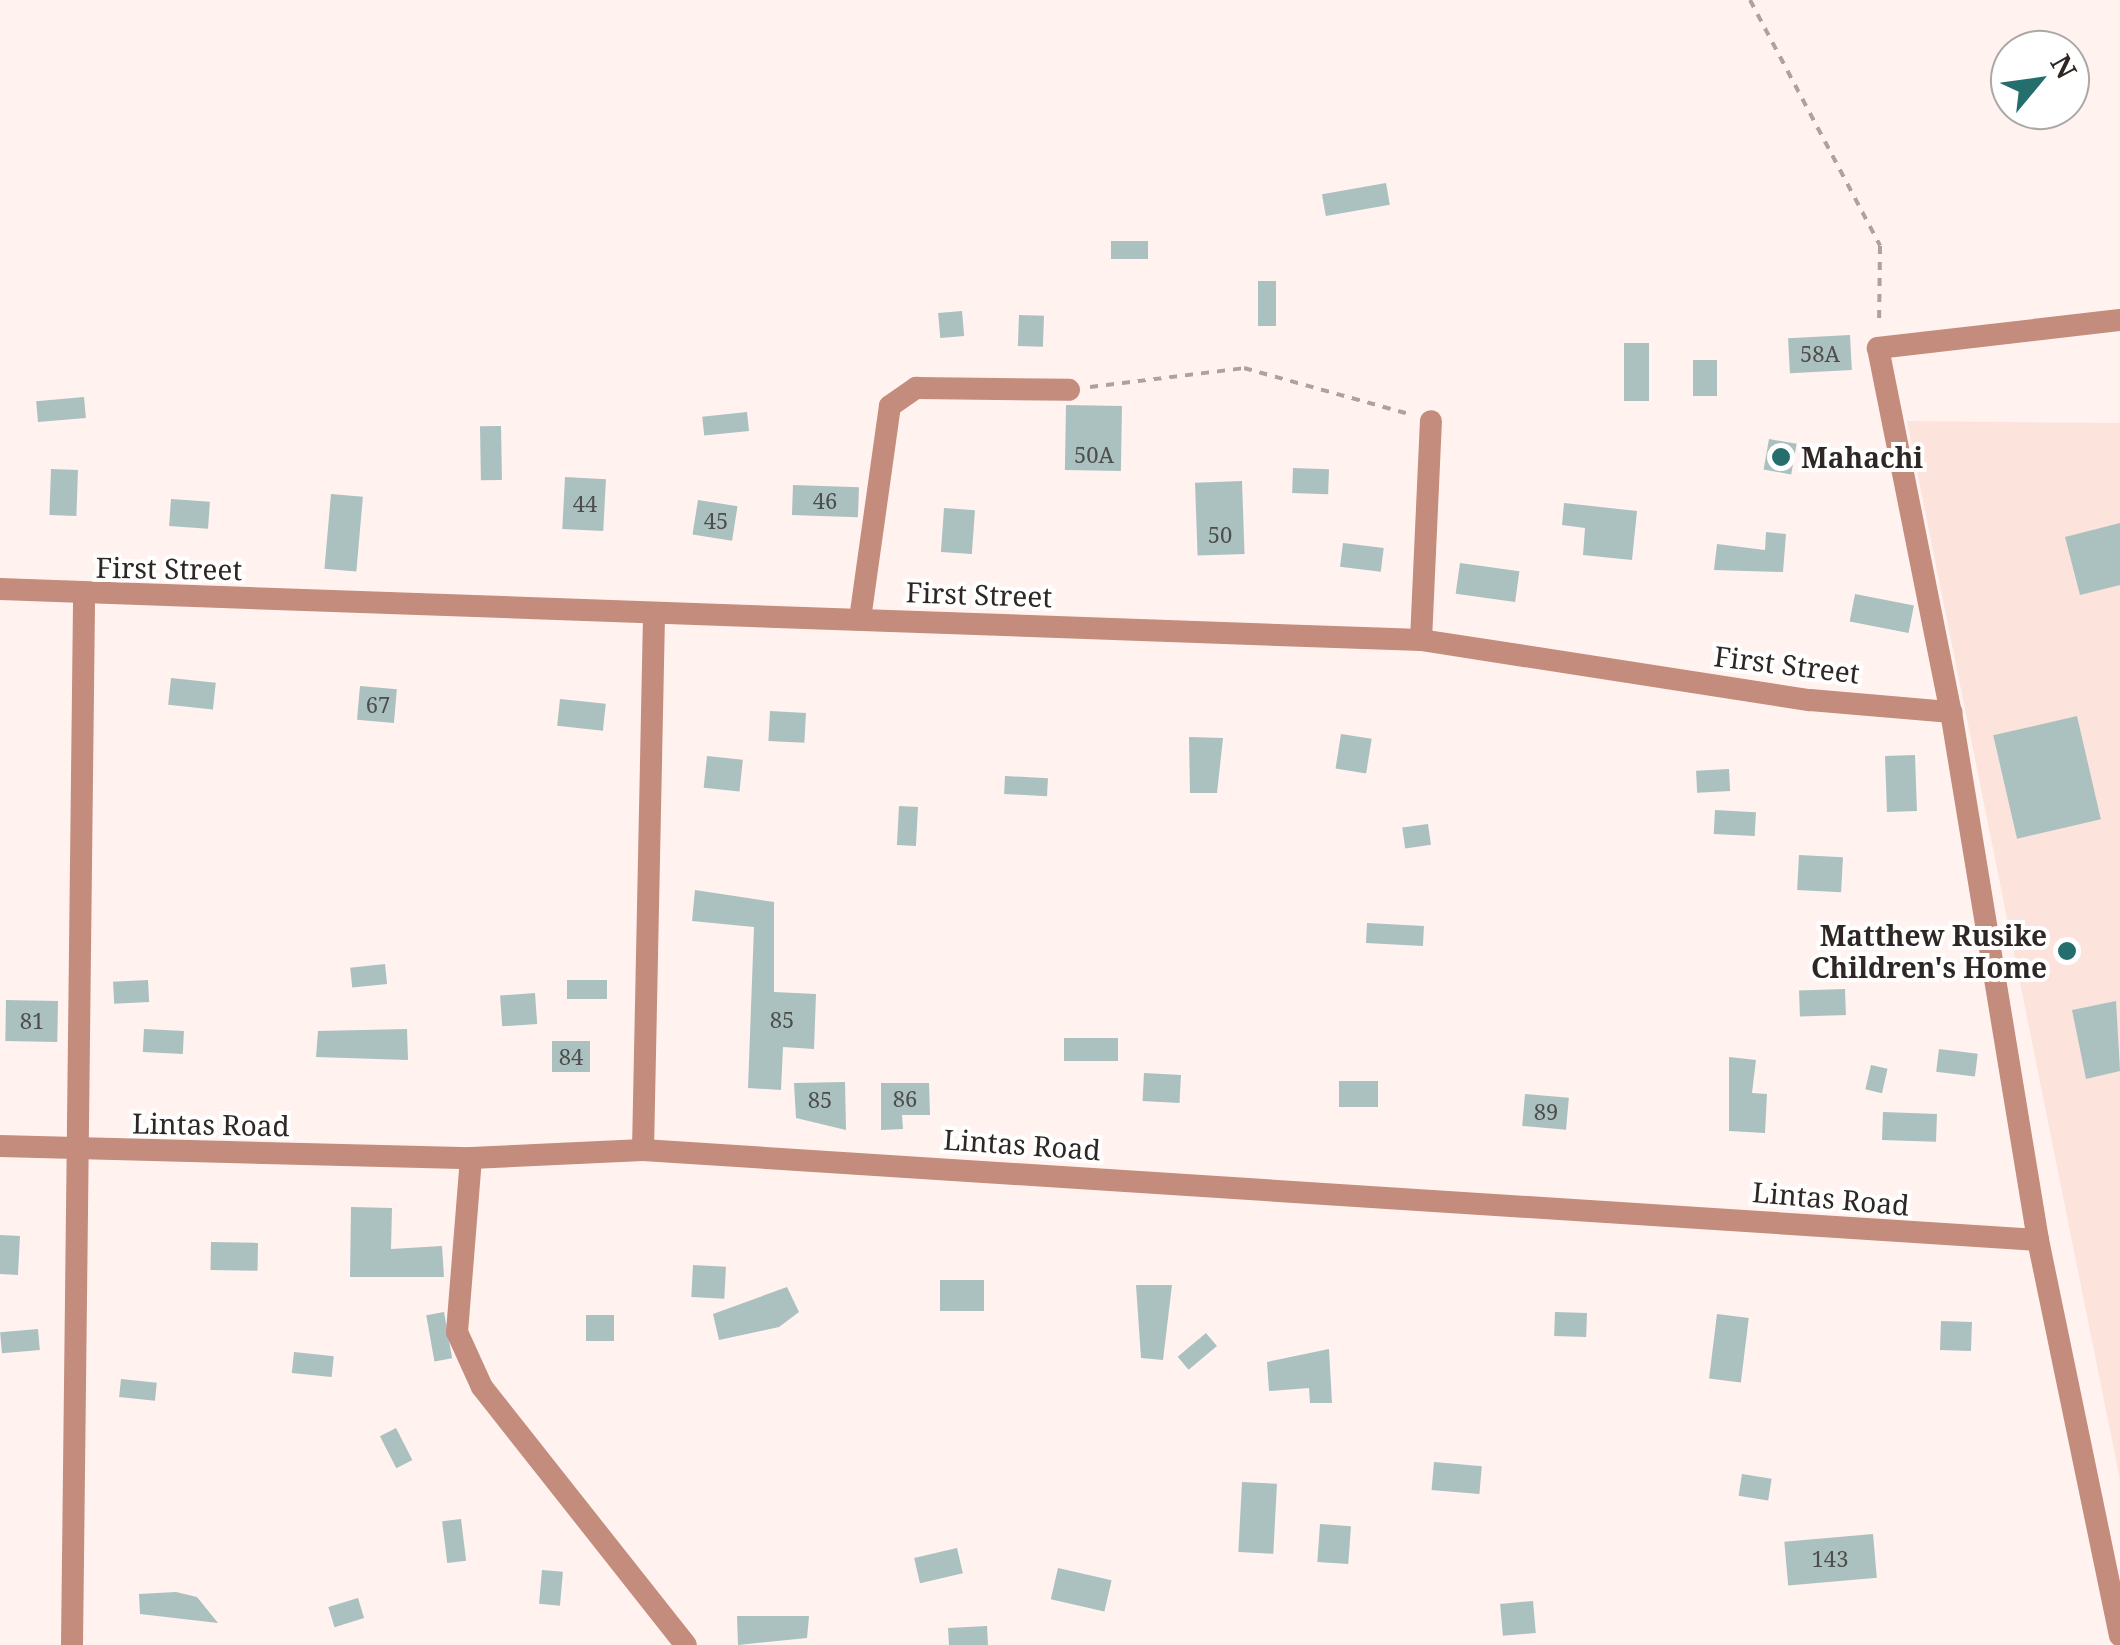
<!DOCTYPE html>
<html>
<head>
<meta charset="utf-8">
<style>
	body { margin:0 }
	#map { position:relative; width:2120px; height:1645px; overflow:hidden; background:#fff2ef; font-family:"Noto Serif",serif }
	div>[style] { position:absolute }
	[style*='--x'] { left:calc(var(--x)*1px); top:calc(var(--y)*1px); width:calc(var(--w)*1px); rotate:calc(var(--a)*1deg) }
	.built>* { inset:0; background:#fce4dd }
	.building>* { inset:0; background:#aac1c0; transform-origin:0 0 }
	.path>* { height:4px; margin-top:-2px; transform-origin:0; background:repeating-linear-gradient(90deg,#aca29f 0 8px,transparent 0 16px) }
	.minor>* { height:22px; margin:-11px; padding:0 11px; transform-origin:11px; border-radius:11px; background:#c38c7c }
	.dots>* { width:28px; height:28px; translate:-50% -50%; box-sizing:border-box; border:5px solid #fff; border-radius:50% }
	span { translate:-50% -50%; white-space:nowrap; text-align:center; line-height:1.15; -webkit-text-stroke:8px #fff; paint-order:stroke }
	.number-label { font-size:22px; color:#4d4e4b }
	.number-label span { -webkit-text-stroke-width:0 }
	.poi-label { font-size:28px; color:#2e2724; font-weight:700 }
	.left { translate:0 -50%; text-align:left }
	.right { translate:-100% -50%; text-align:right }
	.street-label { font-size:28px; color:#2e2724 }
	.north { position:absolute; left:1990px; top:30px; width:100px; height:100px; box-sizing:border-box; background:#fff; border:2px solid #aba9a7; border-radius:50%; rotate:61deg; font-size:28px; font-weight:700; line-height:40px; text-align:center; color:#2e2724 }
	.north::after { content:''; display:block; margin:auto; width:35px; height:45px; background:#246f6e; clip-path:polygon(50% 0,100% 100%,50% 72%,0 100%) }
</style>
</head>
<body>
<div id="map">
	<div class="built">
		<i style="clip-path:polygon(1907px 421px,2120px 423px,2120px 1480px)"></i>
	</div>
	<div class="building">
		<i style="left:1386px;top:183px;width:22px;height:65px;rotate:80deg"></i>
		<i style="left:1111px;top:241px;width:37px;height:18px"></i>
		<i style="left:1258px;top:281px;width:18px;height:45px"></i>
		<i style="left:962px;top:311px;width:25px;height:24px;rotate:85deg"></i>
		<i style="left:1019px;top:315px;width:25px;height:31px;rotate:2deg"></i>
		<i style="left:1850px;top:335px;width:35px;height:62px;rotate:87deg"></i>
		<i style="left:1624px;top:343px;width:25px;height:58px"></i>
		<i style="left:1693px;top:360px;width:24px;height:36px"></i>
		<i style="left:84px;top:397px;width:21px;height:48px;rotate:85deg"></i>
		<i style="left:1122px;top:406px;width:65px;height:56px;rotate:91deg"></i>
		<i style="left:747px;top:412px;width:19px;height:45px;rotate:84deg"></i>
		<i style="left:501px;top:426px;width:54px;height:21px;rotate:89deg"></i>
		<i style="left:1769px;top:439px;width:28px;height:31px;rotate:10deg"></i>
		<i style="left:1293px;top:468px;width:36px;height:25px;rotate:2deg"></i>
		<i style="left:51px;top:469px;width:27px;height:46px;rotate:2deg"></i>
		<i style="left:565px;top:477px;width:41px;height:52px;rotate:3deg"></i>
		<i style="left:1242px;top:481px;width:73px;height:47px;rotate:88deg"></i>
		<i style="left:793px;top:485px;width:66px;height:30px;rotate:2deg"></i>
		<i style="left:331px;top:494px;width:32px;height:75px;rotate:5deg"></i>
		<i style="left:171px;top:499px;width:39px;height:27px;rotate:4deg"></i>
		<i style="left:698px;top:500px;width:40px;height:35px;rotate:9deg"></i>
		<i style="clip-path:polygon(1564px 503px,1637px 511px,1632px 560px,1583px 555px,1585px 528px,1562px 525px)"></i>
		<i style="left:944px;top:508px;width:31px;height:44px;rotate:4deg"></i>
		<i style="clip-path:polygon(2120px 523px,2120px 585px,2080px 595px,2065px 537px)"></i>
		<i style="clip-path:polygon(1766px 532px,1786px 534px,1783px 572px,1714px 570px,1717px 544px,1765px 550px)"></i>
		<i style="left:1343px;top:543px;width:41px;height:24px;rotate:7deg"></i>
		<i style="left:1460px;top:563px;width:60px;height:31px;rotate:8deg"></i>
		<i style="left:1855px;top:594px;width:60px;height:28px;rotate:11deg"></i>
		<i style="left:171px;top:678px;width:45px;height:27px;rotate:6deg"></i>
		<i style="left:360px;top:686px;width:37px;height:34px;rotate:5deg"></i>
		<i style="left:560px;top:699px;width:46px;height:27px;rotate:6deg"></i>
		<i style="left:770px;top:711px;width:36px;height:30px;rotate:3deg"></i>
		<i style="left:2077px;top:716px;width:106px;height:86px;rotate:77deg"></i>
		<i style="left:1341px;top:734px;width:31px;height:35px;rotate:9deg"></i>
		<i style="clip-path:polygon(1189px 737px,1223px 738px,1217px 793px,1190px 793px)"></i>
		<i style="left:1915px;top:755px;width:56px;height:30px;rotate:88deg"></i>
		<i style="left:707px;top:756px;width:36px;height:32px;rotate:6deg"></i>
		<i style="left:1729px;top:769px;width:22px;height:33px;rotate:87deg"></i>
		<i style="left:1005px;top:776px;width:43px;height:18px;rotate:3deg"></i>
		<i style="left:899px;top:806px;width:19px;height:39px;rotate:3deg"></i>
		<i style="left:1715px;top:810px;width:41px;height:24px;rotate:3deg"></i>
		<i style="left:1428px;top:824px;width:21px;height:26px;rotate:82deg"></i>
		<i style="left:1799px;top:855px;width:44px;height:35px;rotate:3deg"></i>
		<i style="clip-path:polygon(695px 890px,774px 902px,774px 992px,816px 994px,814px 1049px,783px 1047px,781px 1090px,748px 1088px,754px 927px,692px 921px)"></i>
		<i style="left:1367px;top:923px;width:57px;height:20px;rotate:3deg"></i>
		<i style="left:385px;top:964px;width:20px;height:35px;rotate:84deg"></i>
		<i style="left:148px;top:980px;width:22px;height:35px;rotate:87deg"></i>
		<i style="left:567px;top:980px;width:40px;height:19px"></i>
		<i style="left:1845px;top:989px;width:26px;height:46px;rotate:88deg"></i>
		<i style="left:535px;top:993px;width:31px;height:35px;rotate:86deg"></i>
		<i style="left:6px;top:1000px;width:52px;height:41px;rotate:1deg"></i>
		<i style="clip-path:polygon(2116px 1001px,2120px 1071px,2086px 1079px,2072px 1010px)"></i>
		<i style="left:144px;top:1029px;width:40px;height:23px;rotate:3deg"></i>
		<i style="clip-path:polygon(407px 1029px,408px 1060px,316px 1057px,318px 1031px)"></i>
		<i style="left:1118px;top:1038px;width:23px;height:54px;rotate:90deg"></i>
		<i style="left:552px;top:1041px;width:38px;height:31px"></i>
		<i style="left:1939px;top:1049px;width:39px;height:23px;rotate:7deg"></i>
		<i style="clip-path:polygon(1729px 1057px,1756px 1060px,1752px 1093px,1767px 1094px,1765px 1133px,1729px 1131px)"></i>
		<i style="left:1871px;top:1065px;width:17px;height:25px;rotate:13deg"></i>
		<i style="left:1144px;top:1073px;width:37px;height:28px;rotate:3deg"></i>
		<i style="left:1339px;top:1081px;width:39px;height:26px"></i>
		<i style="clip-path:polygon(845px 1082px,846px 1130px,796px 1118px,794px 1083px)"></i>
		<i style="clip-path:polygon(881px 1083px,929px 1083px,930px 1115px,902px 1115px,903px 1129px,881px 1130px)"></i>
		<i style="left:1525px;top:1094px;width:44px;height:32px;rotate:5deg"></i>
		<i style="left:1883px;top:1112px;width:54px;height:28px;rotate:2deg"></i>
		<i style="clip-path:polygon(351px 1207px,392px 1208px,391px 1249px,442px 1246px,444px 1277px,350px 1277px)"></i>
		<i style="left:0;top:1235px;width:20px;height:39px;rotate:3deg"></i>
		<i style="left:211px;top:1242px;width:47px;height:28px;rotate:1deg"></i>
		<i style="left:693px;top:1265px;width:33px;height:32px;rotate:3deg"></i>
		<i style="left:940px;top:1280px;width:44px;height:31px"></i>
		<i style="clip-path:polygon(1136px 1285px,1172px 1285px,1163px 1360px,1141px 1358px)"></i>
		<i style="clip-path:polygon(787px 1287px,799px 1312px,779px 1327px,719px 1340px,713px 1314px)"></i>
		<i style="left:444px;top:1312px;width:47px;height:18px;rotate:80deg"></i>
		<i style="left:1555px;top:1312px;width:32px;height:24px;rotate:2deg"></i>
		<i style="left:1717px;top:1314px;width:32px;height:65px;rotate:7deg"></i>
		<i style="left:586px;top:1315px;width:28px;height:26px"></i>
		<i style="left:1941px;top:1321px;width:31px;height:29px;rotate:2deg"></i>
		<i style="left:38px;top:1329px;width:21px;height:38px;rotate:85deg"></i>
		<i style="left:1206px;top:1333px;width:17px;height:37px;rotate:50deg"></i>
		<i style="clip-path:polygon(1329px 1349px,1332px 1403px,1310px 1403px,1309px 1388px,1269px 1391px,1267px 1362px)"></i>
		<i style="left:294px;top:1352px;width:40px;height:21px;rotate:6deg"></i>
		<i style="left:121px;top:1379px;width:36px;height:18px;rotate:6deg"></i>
		<i style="left:396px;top:1428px;width:36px;height:18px;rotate:63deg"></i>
		<i style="left:1434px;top:1462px;width:48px;height:28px;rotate:5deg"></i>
		<i style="left:1742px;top:1474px;width:30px;height:22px;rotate:9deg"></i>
		<i style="left:1242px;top:1482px;width:35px;height:70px;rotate:3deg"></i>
		<i style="left:461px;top:1519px;width:42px;height:19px;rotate:83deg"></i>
		<i style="left:1320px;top:1524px;width:31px;height:38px;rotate:4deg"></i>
		<i style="left:1873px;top:1534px;width:44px;height:89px;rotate:85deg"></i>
		<i style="left:957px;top:1548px;width:26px;height:44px;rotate:77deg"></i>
		<i style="left:1058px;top:1568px;width:55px;height:32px;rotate:13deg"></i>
		<i style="left:542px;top:1570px;width:21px;height:34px;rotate:5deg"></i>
		<i style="clip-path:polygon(176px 1592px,197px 1597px,218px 1623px,140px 1614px,139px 1594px)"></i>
		<i style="left:358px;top:1598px;width:21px;height:31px;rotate:73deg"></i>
		<i style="left:1533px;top:1601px;width:32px;height:33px;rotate:85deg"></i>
		<i style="clip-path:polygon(737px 1616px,809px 1616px,807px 1638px,738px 1645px)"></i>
		<i style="left:987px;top:1626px;width:19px;height:39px;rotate:87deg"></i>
	</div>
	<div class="path">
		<i style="--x:1750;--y:0;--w:278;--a:62.1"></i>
		<i style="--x:1880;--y:246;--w:77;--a:90.7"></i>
		<i style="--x:1090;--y:387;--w:155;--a:-7"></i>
		<i style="--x:1244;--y:368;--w:174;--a:15.6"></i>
	</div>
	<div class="minor">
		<i style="--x:2120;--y:320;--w:244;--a:173.4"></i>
		<i style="--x:1878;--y:348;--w:371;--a:78.7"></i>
		<i style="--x:1951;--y:712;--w:535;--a:80.64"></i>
		<i style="--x:2038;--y:1240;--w:404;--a:78.3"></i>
		<i style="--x:0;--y:589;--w:1422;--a:2.06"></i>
		<i style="--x:1421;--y:640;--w:394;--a:8.8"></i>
		<i style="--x:1810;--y:700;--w:142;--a:4.9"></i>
		<i style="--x:860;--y:619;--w:215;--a:-82"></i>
		<i style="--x:890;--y:406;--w:32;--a:-35"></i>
		<i style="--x:916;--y:388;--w:153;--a:0.7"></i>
		<i style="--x:1421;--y:640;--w:219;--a:-87.4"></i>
		<i style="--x:0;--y:1146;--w:471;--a:1.5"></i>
		<i style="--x:471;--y:1158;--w:172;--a:-2.7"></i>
		<i style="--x:643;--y:1150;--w:1398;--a:3.69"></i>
		<i style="--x:643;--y:1150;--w:536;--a:-88.82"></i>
		<i style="--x:471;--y:1158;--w:175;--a:94.6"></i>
		<i style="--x:457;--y:1332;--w:60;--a:65.6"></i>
		<i style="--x:482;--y:1387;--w:329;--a:51.7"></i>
		<i style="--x:72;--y:1645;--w:1049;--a:-89.34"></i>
	</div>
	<div class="dots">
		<i style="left:1781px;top:457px;background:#246f6e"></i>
		<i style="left:2067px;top:951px;background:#246f6e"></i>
	</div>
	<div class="number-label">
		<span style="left:1820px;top:354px">58A</span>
		<span style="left:1094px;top:455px">50A</span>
		<span style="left:825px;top:501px">46</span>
		<span style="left:585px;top:504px">44</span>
		<span style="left:716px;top:521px">45</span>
		<span style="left:1220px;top:535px">50</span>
		<span style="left:378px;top:705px">67</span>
		<span style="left:782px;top:1020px">85</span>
		<span style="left:32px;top:1021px">81</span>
		<span style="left:571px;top:1057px">84</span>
		<span style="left:905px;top:1099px">86</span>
		<span style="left:820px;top:1100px">85</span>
		<span style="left:1546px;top:1112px">89</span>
		<span style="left:1830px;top:1559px">143</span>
	</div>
	<div class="poi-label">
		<span class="left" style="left:1801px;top:457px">Mahachi</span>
		<span class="right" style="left:2047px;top:951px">Matthew Rusike<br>Children's Home</span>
	</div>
	<div class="street-label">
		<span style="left:169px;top:568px;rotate:1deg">First Street</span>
		<span style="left:979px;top:594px;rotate:2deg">First Street</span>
		<span style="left:1787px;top:664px;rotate:7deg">First Street</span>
		<span style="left:211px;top:1124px;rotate:1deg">Lintas Road</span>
		<span style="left:1022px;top:1144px;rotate:4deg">Lintas Road</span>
		<span style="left:1831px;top:1198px;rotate:5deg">Lintas Road</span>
	</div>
	<div class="north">N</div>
</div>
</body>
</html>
